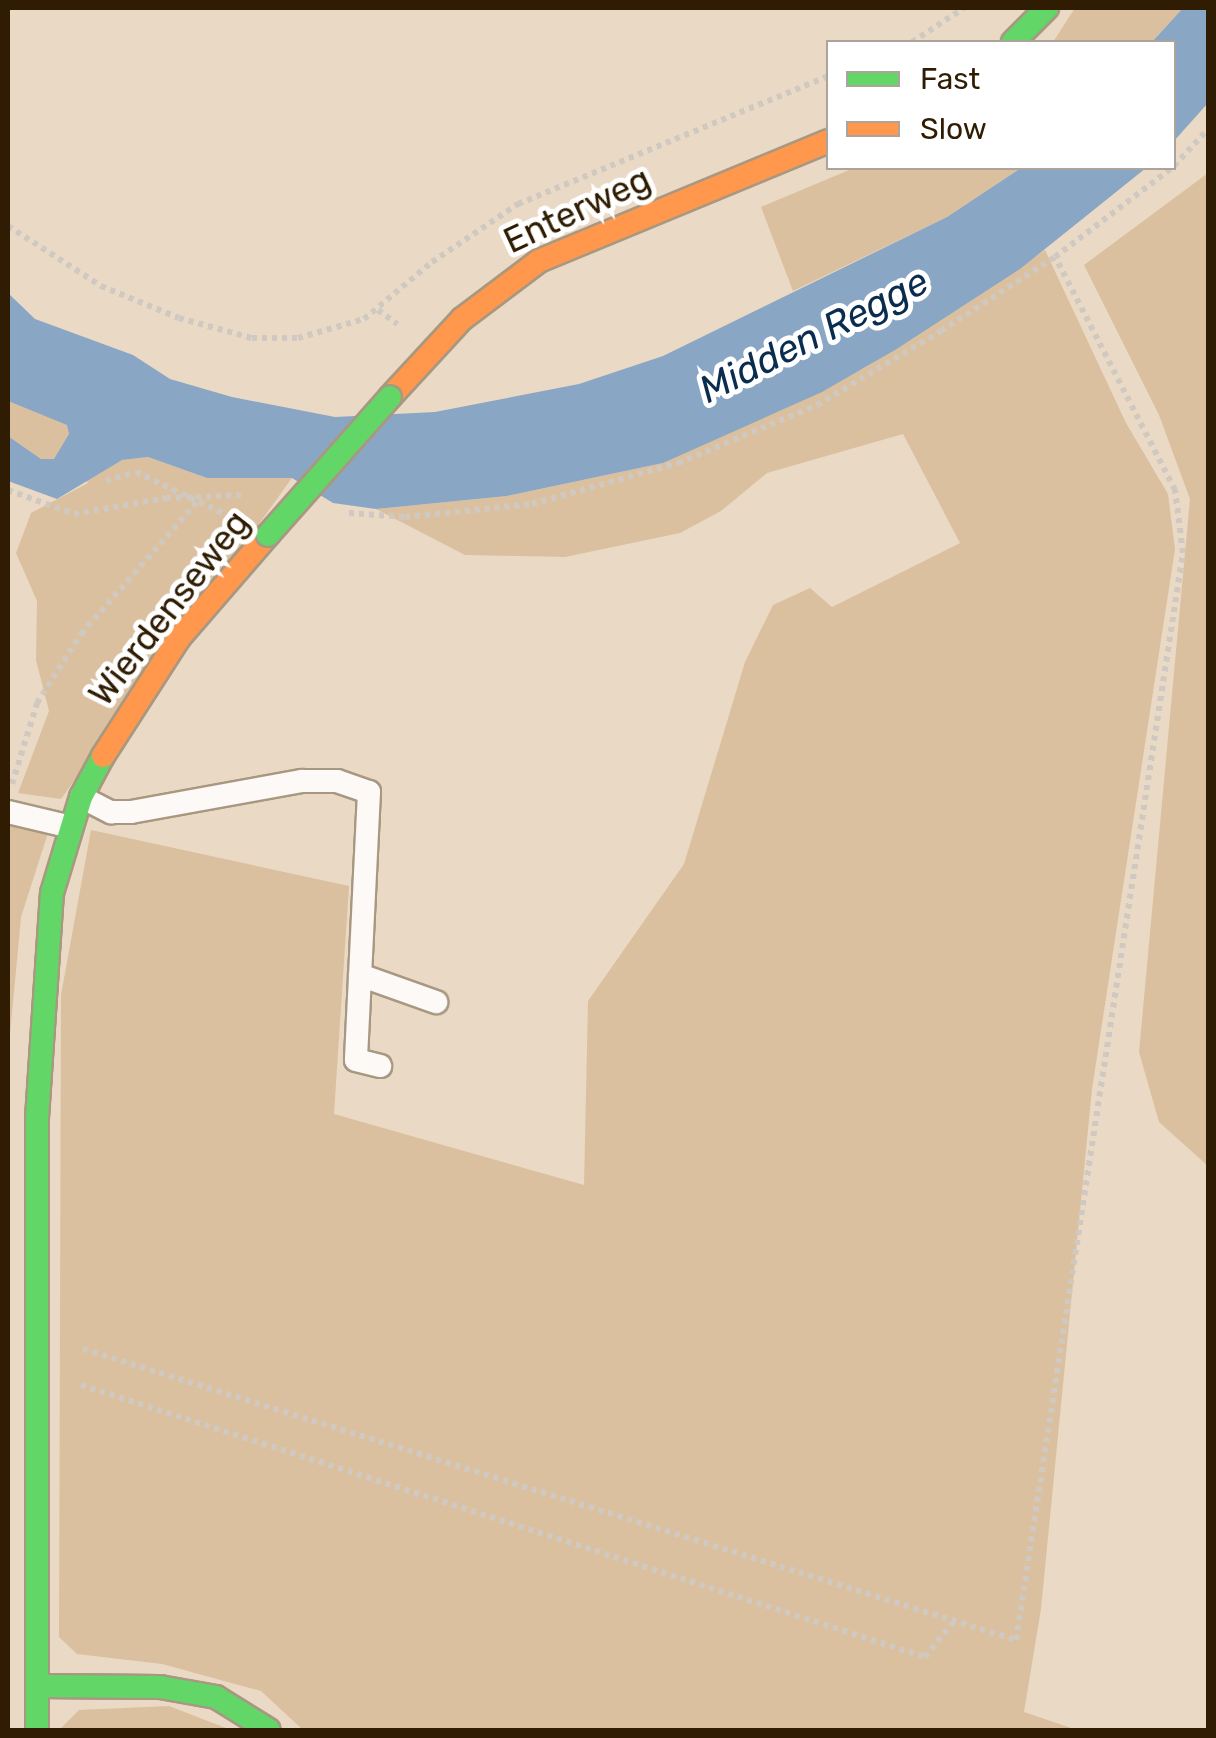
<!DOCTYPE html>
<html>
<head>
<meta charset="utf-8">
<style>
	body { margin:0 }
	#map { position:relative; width:1216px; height:1738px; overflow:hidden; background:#ead9c4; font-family:Rubik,sans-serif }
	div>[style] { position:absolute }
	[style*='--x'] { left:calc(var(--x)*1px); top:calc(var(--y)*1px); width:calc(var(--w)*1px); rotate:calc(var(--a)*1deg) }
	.green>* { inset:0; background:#dac09f }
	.water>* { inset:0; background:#8aa6c5 }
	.path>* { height:6px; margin-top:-3px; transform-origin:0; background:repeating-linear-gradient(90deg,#cfc9c2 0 5px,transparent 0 10px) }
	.roads { filter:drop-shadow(2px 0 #a89881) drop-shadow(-2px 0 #a89881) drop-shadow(0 2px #a89881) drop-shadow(0 -2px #a89881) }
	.lane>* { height:22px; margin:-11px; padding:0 11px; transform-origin:11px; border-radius:11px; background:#fcf9f6 }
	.fast>* { height:22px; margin:-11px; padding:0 11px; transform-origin:11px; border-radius:11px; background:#63d668 }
	.slow>* { height:22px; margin:-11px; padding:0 11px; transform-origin:11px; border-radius:11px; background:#ff974d }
	.bridges { filter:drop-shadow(2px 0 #a89881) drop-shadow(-2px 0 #a89881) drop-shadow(0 2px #a89881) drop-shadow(0 -2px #a89881) }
	.fast-bridge>* { height:22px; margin:-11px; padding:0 11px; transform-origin:11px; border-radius:11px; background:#63d668 }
	span { translate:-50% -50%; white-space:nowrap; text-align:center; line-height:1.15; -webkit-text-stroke:10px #fff; paint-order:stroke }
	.street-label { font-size:35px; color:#2f1c02 }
	.water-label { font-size:38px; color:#092c4f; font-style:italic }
	.frame { position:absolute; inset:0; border:10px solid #2f1c02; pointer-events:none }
	.legend { position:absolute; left:826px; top:40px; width:350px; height:130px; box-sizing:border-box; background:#fff; border:2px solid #aca49a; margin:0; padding:12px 18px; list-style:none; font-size:30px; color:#2f1c02 }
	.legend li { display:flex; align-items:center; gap:20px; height:50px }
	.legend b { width:50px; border:2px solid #aca49a }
</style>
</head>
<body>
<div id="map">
	<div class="green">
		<i style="clip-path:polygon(1075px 8px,1183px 8px,1152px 42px,1053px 42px)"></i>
		<i style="clip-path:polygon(854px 168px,1021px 168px,947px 217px,793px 291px,761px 207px)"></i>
		<i style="clip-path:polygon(1208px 173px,1208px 1166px,1159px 1122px,1139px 1052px,1190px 499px,1159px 415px,1084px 265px)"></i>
		<i style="clip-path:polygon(1045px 250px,1126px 423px,1168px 494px,1175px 549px,1092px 1089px,1041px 1609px,1024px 1712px,1077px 1730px,303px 1730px,261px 1691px,162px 1664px,77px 1654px,59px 1637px,61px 995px,91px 830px,349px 886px,334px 1114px,584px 1185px,588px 1001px,684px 864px,745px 662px,773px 605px,810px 588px,832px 607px,960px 543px,903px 434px,767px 473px,721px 511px,680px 533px,565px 557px,465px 555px,376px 509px,507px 496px,663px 463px,868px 366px)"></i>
		<i style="clip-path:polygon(8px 401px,68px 425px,69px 434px,122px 460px,148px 457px,207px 478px,292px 478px,61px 799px,18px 793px,49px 711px,36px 660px,37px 601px,16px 553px,31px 513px,88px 483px,60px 451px,54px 459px,41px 459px,8px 436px)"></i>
		<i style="clip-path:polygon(8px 821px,49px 830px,21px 917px,8px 1056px)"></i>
		<i style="clip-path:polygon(169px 1706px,231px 1730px,59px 1730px,79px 1710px)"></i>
	</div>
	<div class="water">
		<i style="clip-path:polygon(1183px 8px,1208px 8px,1208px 103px,1174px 141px,1174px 42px,1152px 42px)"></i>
		<i style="clip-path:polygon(1021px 168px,1146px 168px,1020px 269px,895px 350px,822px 392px,663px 463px,507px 496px,376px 509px,333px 503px,292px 478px,207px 478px,148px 457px,122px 460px,57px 499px,8px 481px,8px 436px,41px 459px,54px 459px,69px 434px,67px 425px,8px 401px,8px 293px,35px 319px,133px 355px,170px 379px,232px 397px,335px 417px,435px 412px,579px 384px,663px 356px,947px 217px)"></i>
	</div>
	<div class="path">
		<i style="--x:912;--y:42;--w:62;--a:-33.2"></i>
		<i style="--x:1174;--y:166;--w:50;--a:-47.4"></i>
		<i style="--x:8;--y:226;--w:111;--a:32.8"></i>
		<i style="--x:101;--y:286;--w:84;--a:22.3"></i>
		<i style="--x:179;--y:318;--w:76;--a:15.3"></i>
		<i style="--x:252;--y:338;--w:46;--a:0"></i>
		<i style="--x:298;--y:338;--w:69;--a:-16.1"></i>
		<i style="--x:364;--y:319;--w:89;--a:-40"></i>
		<i style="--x:432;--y:262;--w:104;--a:-34"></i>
		<i style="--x:518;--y:204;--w:335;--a:-22.4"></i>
		<i style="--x:378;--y:310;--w:24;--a:36"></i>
		<i style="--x:106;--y:481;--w:31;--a:-17"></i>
		<i style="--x:136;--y:472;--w:103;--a:25.3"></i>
		<i style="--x:8;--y:490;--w:70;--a:20"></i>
		<i style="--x:74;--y:514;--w:93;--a:-9.9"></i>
		<i style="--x:166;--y:498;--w:78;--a:-2.2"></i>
		<i style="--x:349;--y:513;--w:56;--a:4.1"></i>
		<i style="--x:405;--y:517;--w:128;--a:-5.8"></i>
		<i style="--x:532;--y:504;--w:152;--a:-15.7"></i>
		<i style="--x:678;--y:463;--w:151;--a:-22.6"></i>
		<i style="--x:817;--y:405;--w:144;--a:-30.8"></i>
		<i style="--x:941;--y:331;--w:136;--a:-33"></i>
		<i style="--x:1055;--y:257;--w:147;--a:-37.3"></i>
		<i style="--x:12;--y:784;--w:85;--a:-72.8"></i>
		<i style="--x:37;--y:703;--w:82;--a:-57.5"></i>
		<i style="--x:81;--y:634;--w:176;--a:-48.7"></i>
		<i style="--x:83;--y:1349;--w:977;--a:17.32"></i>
		<i style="--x:1016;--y:1640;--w:1100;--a:-81.27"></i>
		<i style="--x:1183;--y:553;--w:64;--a:-97.2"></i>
		<i style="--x:1175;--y:490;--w:262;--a:-117.2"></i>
		<i style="--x:81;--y:1385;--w:887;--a:17.86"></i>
		<i style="--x:925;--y:1657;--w:46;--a:-51.1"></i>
	</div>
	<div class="roads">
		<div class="lane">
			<i style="--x:81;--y:797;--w:34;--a:27"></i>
			<i style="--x:111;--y:812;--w:20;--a:0"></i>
			<i style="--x:131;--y:812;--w:174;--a:-10.3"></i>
			<i style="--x:302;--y:781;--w:35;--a:0"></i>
			<i style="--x:337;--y:781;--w:34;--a:19"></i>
			<i style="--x:369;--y:792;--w:268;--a:92.8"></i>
			<i style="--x:356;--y:1060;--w:25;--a:14"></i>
			<i style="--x:8;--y:812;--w:65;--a:13.4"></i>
			<i style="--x:360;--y:975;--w:81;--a:19.6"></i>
		</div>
		<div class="fast">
			<i style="--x:1013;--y:42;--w:48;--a:-45"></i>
			<i style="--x:37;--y:1686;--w:123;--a:0.5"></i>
			<i style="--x:160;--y:1687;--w:57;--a:10.1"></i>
			<i style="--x:216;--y:1697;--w:62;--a:31.9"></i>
			<i style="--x:37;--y:1730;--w:612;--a:-90"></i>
			<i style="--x:37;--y:1118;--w:225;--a:-86.2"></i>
			<i style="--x:52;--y:893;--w:100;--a:-73.2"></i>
			<i style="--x:81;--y:797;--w:47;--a:-61.8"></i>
		</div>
		<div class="slow">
			<i style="--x:390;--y:397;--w:106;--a:-47.3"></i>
			<i style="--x:462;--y:319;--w:96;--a:-37"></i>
			<i style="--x:539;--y:261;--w:313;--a:-22.5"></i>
			<i style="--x:103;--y:756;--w:140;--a:-57.2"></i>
			<i style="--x:179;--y:638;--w:136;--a:-49.2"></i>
		</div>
	</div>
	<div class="bridges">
		<div class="fast-bridge">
			<i style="--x:268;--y:535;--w:184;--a:-48.5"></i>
		</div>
	</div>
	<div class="street-label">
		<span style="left:577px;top:210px;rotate:-25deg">Enterweg</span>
		<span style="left:169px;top:608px;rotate:-52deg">Wierdenseweg</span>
	</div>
	<div class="water-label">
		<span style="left:814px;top:336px;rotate:-27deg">Midden Regge</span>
	</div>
	<div class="frame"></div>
	<ul class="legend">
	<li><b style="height:12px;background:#63d668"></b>Fast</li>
	<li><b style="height:12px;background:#ff974d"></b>Slow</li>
	</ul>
</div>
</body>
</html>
